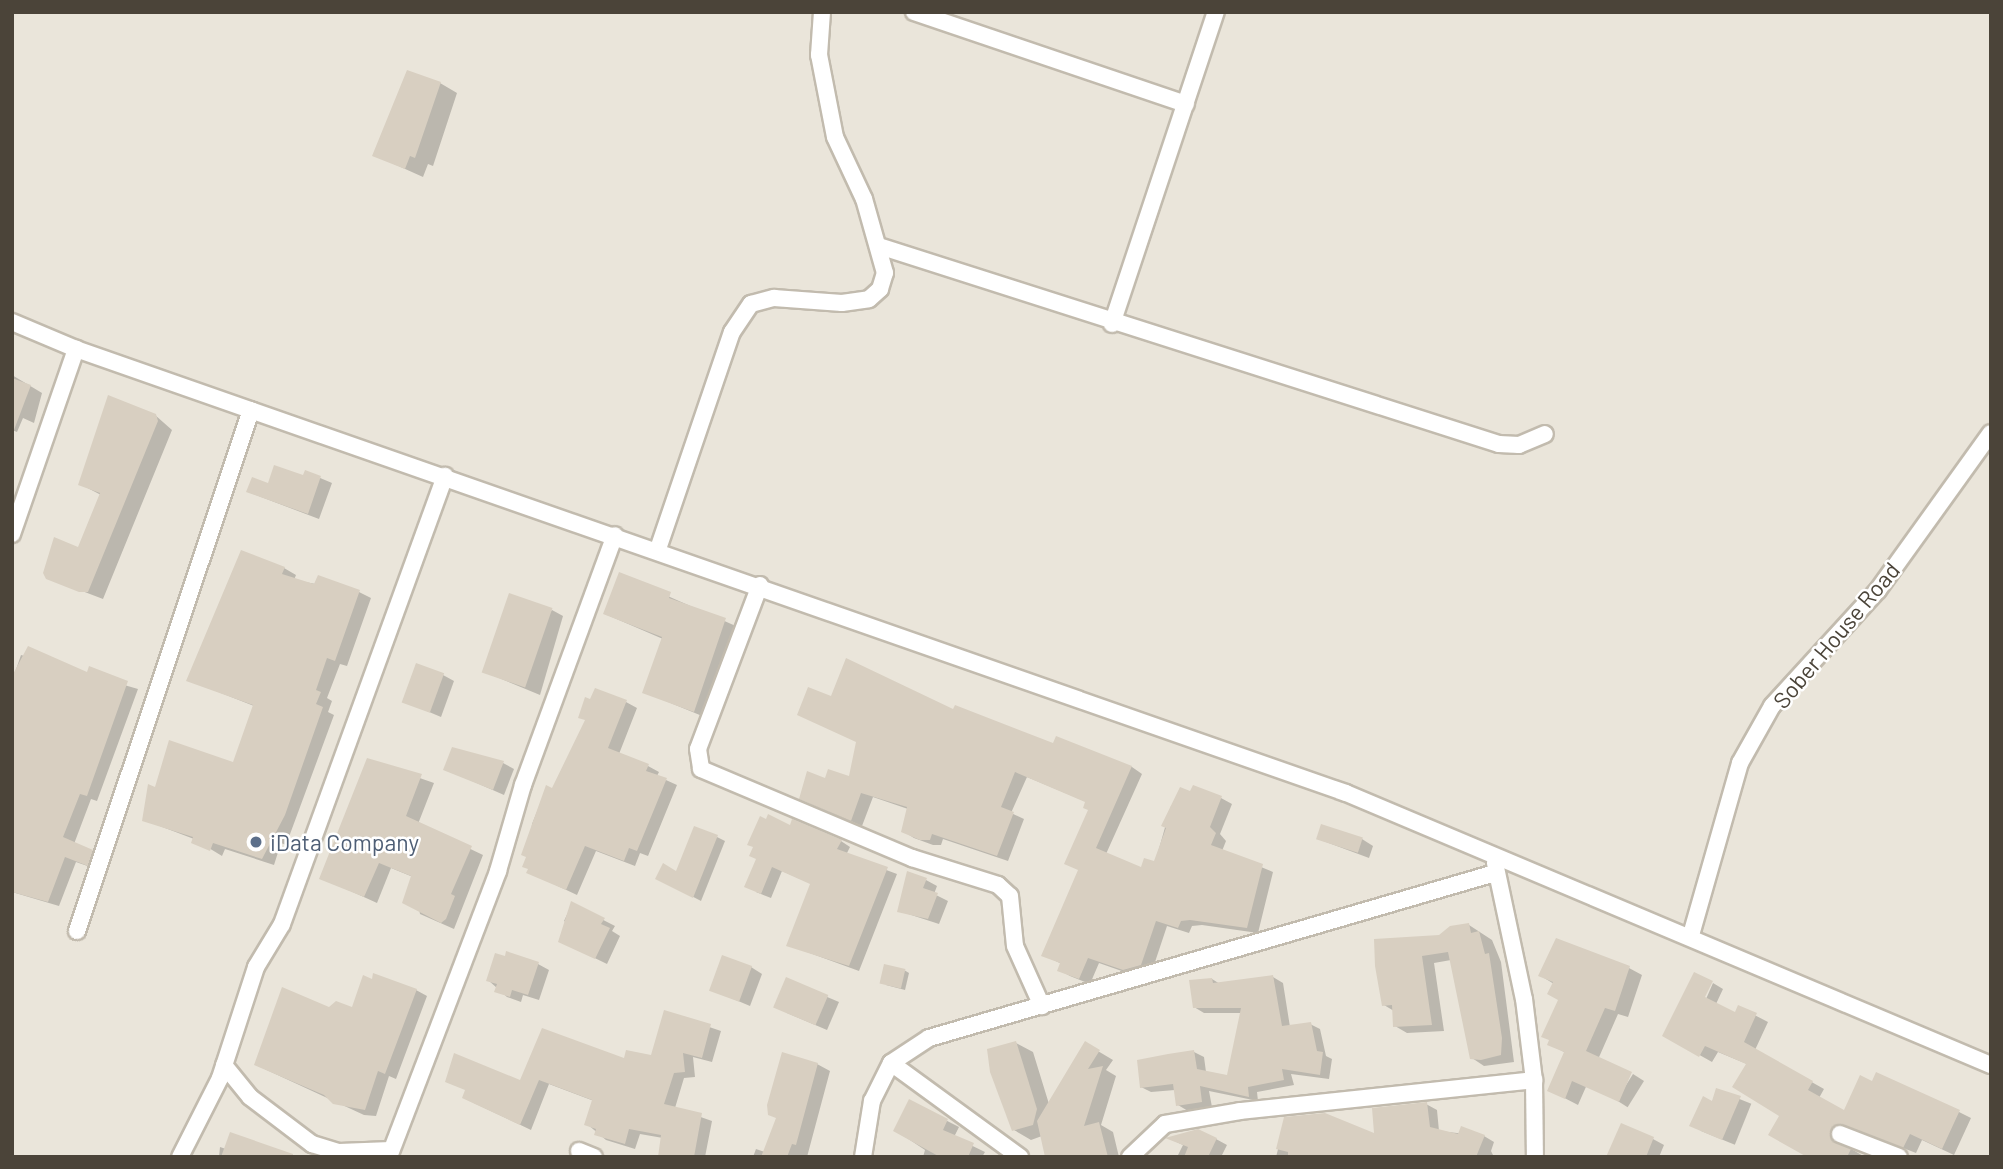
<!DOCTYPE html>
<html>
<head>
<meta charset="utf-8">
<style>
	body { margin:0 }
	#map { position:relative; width:2003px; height:1169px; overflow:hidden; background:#f6f3ec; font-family:Barlow,sans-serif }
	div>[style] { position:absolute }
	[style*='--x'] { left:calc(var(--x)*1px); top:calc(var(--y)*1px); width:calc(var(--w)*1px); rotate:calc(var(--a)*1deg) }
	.residential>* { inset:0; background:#eae5da; transform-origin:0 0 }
	.shadow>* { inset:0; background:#0003; transform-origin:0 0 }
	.building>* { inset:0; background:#d8cfc1; transform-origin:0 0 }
	.roads { filter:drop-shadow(2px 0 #c2bbae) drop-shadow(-2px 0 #c2bbae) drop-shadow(0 2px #c2bbae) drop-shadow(0 -2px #c2bbae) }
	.street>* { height:16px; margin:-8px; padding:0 8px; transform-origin:8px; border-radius:8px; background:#fff }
	.dots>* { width:19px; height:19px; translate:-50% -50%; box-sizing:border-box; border:4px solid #fff; border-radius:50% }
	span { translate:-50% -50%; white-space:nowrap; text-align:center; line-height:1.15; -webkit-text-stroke:5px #fff; paint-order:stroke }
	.street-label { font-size:23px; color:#4b4439 }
	.service-label { font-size:23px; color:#4e5e75 }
	.left { translate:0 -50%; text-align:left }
	.frame { position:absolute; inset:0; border:14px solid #4b4439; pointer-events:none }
</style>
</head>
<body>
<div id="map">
	<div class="residential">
		<i style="left:12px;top:12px;width:1979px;height:1145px"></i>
	</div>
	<div class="shadow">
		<i style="clip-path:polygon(440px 83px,457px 93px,433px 166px,428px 164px,423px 177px,374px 155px)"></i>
		<i style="clip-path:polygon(12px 375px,42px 393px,34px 423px,23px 418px,17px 432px,12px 430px)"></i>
		<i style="clip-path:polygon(155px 415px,172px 430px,103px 599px,48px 578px,79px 549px,101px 495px,80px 484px)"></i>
		<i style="clip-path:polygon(306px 472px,332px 483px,319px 519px,248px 492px,304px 477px)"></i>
		<i style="clip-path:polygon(284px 568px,296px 575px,294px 580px,359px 592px,371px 598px,347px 666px,340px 664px,327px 698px,332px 701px,328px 712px,334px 715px,286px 845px,281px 843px,274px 865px,225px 849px,222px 856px,194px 839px,144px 820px,149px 787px,156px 789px,235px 765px,254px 706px,188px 680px)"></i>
		<i style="clip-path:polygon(620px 575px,738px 627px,707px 718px,644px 692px,663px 639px,605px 614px)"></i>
		<i style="clip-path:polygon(552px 610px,563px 616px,540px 695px,487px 673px)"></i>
		<i style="clip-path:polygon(21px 655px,138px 689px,97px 801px,91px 799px,74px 844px,103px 858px,99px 870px,76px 862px,59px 906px,12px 892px,12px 681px)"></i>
		<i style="clip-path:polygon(443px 675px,454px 681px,441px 717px,403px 701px)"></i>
		<i style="clip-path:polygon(832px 699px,954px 711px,1054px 745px,1057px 738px,1132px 767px,1142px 774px,1106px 854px,1142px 870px,1155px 863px,1171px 806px,1221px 798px,1232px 804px,1220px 834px,1226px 841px,1222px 851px,1273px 872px,1258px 933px,1202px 925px,1192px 926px,1189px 933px,1167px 926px,1152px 971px,1136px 976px,1099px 963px,1090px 984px,1070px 976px,1059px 970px,1062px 964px,1043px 955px,1079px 871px,1090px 810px,1087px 802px,1027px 777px,1011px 813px,1024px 819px,1008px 861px,943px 839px,941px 845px,933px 845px,914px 838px,903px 831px,908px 809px,873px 797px,862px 826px,812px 804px,826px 780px,851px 778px,858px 742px)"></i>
		<i style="clip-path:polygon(626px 702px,637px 708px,619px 754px,648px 766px,659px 772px,657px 776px,677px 785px,648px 856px,640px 853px,635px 866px,596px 851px,577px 895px,528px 872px,532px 824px,547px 787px,553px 790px)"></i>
		<i style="clip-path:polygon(368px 760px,434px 783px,418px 824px,483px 855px,454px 929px,420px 914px,413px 877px,391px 868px,377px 903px,322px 878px)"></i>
		<i style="clip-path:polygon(503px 763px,514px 769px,504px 795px,445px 769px)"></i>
		<i style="clip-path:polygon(791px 827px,841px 841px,850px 847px,846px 855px,897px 874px,859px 971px,788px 945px,812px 884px,782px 871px,771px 898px,756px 892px)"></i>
		<i style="clip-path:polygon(717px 837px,725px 841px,701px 901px,665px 882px)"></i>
		<i style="clip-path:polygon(1318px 839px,1362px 839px,1373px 846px,1369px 858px)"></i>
		<i style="clip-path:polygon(926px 880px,937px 886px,934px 894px,948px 901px,939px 924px,899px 911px)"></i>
		<i style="clip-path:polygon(572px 904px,615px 926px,612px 931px,620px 936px,607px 964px,572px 947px,569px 924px,564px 921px)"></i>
		<i style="clip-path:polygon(1469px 925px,1492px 940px,1501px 962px,1514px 1062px,1484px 1066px,1472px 1058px,1451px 960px,1434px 963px,1444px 1031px,1407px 1033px,1395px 1026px,1394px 1011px,1384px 1005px,1376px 940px,1439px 937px)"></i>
		<i style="clip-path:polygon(538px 964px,549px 970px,539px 1000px,523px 995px,521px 1002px,507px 997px,488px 980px)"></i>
		<i style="clip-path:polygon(751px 967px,762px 974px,750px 1006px,712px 990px)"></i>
		<i style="clip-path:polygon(1629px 968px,1642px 975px,1628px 1017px,1618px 1014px,1578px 1105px,1549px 1090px,1566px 1053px,1549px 1044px,1560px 999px,1554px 984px,1541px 976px)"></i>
		<i style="clip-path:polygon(904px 970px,909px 973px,905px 990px,886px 985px)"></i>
		<i style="clip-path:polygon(1273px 977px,1283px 983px,1290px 1027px,1310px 1024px,1320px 1029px,1326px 1056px,1332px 1059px,1329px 1079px,1291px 1074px,1294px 1085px,1257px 1092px,1258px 1101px,1209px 1091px,1212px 1107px,1188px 1111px,1178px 1105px,1175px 1090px,1151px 1092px,1141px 1087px,1194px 1052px,1204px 1057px,1206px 1072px,1229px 1077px,1242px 1013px,1204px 1013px,1194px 1007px,1212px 979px,1220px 984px)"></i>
		<i style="clip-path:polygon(787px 980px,839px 1002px,827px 1030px,787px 1013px)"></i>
		<i style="clip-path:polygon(1713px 983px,1723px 989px,1716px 1004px,1736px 1014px,1739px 1007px,1768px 1022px,1755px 1050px,1824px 1089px,1819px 1098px,1845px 1113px,1959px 1112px,1971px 1118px,1954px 1155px,1922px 1140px,1916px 1153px,1857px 1130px,1845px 1132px,1841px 1143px,1865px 1157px,1810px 1157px,1747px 1064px,1718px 1052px,1712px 1062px,1664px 1035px,1703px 1006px)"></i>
		<i style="clip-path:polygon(416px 990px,427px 996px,396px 1079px,389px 1076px,376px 1116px,364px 1115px,256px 1065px,334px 1010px,353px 1009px)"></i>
		<i style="clip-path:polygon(665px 1012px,721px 1031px,712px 1062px,693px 1057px,695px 1077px,684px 1078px,675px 1108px,712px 1121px,705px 1157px,660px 1157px,663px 1138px,640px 1134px,635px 1149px,606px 1140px,587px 1124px,594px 1101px,549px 1084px,531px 1130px,474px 1103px,520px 1082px,652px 1057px)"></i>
		<i style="clip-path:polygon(1016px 1043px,1033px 1052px,1049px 1104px,1086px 1044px,1113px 1060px,1106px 1070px,1116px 1076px,1101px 1125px,1113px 1132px,1119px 1157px,1047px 1157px,1042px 1136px,1031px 1140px,1014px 1130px)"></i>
		<i style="clip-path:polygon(817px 1064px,830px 1071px,807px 1157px,753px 1157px,756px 1149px,765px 1152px)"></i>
		<i style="left:1633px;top:1074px;width:13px;height:31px;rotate:32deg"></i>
		<i style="left:1717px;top:1090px;width:37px;height:44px;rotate:22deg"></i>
		<i style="clip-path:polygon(910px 1102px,959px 1127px,954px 1137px,985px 1152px,982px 1157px,923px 1157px,925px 1150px,895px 1130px)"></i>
		<i style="clip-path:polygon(1426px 1104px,1437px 1110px,1439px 1131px,1484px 1136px,1494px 1142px,1491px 1151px,1494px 1157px,1276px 1157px,1286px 1118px,1376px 1136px)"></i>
		<i style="clip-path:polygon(1170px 1139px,1216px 1139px,1227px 1145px,1221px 1157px,1177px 1157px,1183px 1145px)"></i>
		<i style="clip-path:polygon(1653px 1139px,1664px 1145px,1659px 1157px,1608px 1157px)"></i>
		<i style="clip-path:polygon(220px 1147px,226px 1149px,283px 1157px,219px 1157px)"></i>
	</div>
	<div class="building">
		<i style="clip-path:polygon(407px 70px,441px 82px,415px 158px,410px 156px,405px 169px,372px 156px)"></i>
		<i style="clip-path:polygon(12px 378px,31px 385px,14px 430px,12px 429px)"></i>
		<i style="clip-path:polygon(108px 395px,156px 414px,158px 421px,88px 592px,79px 592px,46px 579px,43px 573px,54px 537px,78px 547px,100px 493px,78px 485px)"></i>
		<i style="clip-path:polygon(274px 465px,303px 475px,305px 470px,321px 476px,308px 514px,246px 492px,252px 477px,268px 483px)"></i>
		<i style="clip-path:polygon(241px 550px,285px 567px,282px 574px,314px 584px,318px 575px,360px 590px,335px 661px,327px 658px,316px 690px,321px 692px,316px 704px,323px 707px,285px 815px,262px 859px,213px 843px,210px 851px,191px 843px,193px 837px,142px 821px,148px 784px,155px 787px,169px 740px,233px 762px,253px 705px,186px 681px)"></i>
		<i style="clip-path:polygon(619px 572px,671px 592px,669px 598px,726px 618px,694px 712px,642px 693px,662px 637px,603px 614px)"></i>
		<i style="left:509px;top:593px;width:46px;height:84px;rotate:19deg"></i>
		<i style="clip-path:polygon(28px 646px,87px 672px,89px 666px,128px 681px,87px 796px,80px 794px,63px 837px,93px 850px,88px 866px,65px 857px,48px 902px,12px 892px,12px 676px)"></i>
		<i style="clip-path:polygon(846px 658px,953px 709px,955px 705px,1053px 743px,1056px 736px,1132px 766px,1096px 848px,1141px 867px,1144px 858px,1154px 861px,1166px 828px,1161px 826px,1180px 787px,1190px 791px,1193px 785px,1222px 796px,1210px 827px,1216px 833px,1211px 845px,1263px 864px,1247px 928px,1190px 920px,1181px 921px,1178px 928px,1156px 921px,1141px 965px,1123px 970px,1088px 958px,1079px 979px,1057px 971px,1060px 963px,1041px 956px,1078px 870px,1064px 864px,1088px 810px,1083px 808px,1085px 802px,1015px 772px,1001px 807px,1014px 812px,997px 856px,932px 834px,930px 840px,920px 840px,901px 832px,907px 807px,861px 793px,851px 821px,799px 799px,807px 771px,825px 778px,828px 769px,849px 776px,856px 742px,797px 715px,808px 687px,831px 696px)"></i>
		<i style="left:416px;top:663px;width:30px;height:42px;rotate:20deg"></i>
		<i style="clip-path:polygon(595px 688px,627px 700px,608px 748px,649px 764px,646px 771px,667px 778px,637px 851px,629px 848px,624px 861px,585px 846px,566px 890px,526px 873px,528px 869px,522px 867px,526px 857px,521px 855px,546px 785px,552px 788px,585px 720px,578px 718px,585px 697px,590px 699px)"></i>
		<i style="clip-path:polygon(452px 747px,504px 761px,493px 790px,443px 770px)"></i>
		<i style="clip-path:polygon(367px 758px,422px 774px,406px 816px,472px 846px,451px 894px,455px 896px,446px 919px,441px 923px,402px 903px,411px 876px,379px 863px,364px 897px,319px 879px)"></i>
		<i style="clip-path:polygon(768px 814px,790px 825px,792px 819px,842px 840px,837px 849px,888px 867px,849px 966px,786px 946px,810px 884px,772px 867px,761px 894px,744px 887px,756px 859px,749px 856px,753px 847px,747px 845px,760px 816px,766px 819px)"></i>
		<i style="left:1321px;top:824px;width:44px;height:16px;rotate:18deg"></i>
		<i style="clip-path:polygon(694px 826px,718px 835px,693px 898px,655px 879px,663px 863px,676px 871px)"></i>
		<i style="clip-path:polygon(907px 871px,927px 878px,923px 888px,938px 893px,928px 919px,897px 912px)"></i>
		<i style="clip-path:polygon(571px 901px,605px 918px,601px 924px,610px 928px,595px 959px,558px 942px)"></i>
		<i style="clip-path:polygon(1469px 923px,1471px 933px,1479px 931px,1485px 954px,1489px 953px,1502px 1038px,1501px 1055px,1481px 1060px,1470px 1059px,1448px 952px,1422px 956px,1432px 1025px,1393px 1027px,1392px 1005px,1382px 1006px,1375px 966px,1374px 939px,1439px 935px,1450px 926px)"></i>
		<i style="clip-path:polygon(1556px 938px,1630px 966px,1615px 1011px,1605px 1008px,1586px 1051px,1632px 1072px,1619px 1102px,1572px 1081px,1565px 1099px,1547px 1091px,1564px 1052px,1547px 1045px,1549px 1040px,1541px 1037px,1558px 1000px,1547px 994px,1553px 982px,1538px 976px)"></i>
		<i style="clip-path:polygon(506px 951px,539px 962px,528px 995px,512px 990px,510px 997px,494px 992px,497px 984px,486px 981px,495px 953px,505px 956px)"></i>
		<i style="left:722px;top:955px;width:32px;height:38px;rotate:20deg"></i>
		<i style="left:884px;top:964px;width:22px;height:20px;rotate:13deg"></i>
		<i style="clip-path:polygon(1694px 972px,1713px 981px,1705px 997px,1735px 1012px,1738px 1005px,1757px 1013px,1744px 1042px,1813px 1081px,1808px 1090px,1844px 1110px,1860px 1075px,1872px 1081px,1876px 1072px,1960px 1110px,1942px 1149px,1910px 1134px,1903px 1148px,1839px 1124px,1830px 1136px,1851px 1149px,1847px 1157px,1807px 1157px,1768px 1135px,1779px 1116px,1732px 1087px,1746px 1064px,1705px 1046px,1699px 1057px,1662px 1036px)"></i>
		<i style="clip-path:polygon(373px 973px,417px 989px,385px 1074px,378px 1071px,365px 1110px,333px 1104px,324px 1095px,254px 1065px,282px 987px,329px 1007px,336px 1001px,352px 1007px,363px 975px,372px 979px)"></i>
		<i style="clip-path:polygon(1273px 975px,1282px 1026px,1311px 1022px,1317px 1051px,1323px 1052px,1320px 1075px,1282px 1069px,1284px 1080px,1248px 1087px,1249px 1097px,1200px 1086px,1202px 1102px,1176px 1106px,1173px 1084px,1140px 1088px,1137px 1060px,1168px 1054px,1194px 1050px,1197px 1069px,1227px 1075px,1241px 1008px,1193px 1008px,1189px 980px,1212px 978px,1213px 983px)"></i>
		<i style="left:786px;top:977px;width:46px;height:33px;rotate:23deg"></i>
		<i style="clip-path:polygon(664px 1010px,711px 1024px,702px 1058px,683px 1053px,685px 1072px,674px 1073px,664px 1104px,702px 1113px,694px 1157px,658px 1157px,661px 1135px,629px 1129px,625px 1144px,594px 1135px,596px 1129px,584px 1125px,592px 1100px,539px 1080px,520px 1125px,462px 1098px,465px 1090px,445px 1082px,454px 1053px,520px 1080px,542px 1028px,624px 1058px,626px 1050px,651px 1055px)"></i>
		<i style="clip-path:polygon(1016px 1041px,1037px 1109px,1033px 1125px,1012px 1131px,990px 1072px,987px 1049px)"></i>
		<i style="clip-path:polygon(1085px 1041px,1100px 1050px,1088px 1069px,1103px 1066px,1084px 1126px,1099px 1122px,1108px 1157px,1045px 1157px,1037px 1121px)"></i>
		<i style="clip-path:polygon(782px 1052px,818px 1063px,796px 1145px,792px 1144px,787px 1157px,761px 1157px,776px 1118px,768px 1115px,767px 1105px)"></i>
		<i style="clip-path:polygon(1716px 1088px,1741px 1096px,1722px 1140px,1689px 1126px,1703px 1096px,1712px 1101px)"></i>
		<i style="clip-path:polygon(909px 1099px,948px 1119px,943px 1130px,974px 1143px,968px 1157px,940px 1157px,893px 1131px)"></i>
		<i style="clip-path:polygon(1427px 1102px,1430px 1127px,1458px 1134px,1461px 1126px,1485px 1135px,1476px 1157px,1288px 1157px,1288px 1152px,1276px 1149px,1284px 1117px,1325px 1113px,1374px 1133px,1372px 1108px)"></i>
		<i style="clip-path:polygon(1621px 1123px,1654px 1137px,1646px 1157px,1606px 1157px)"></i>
		<i style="clip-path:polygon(1198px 1129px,1217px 1138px,1208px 1157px,1184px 1157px,1188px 1147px,1165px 1138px)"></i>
		<i style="clip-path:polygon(230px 1132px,293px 1154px,293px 1157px,221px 1157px)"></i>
	</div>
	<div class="roads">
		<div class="street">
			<i style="--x:914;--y:12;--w:287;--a:18.7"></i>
			<i style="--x:879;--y:246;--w:651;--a:17.71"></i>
			<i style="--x:1499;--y:444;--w:20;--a:3"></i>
			<i style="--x:1519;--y:445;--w:28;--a:-23"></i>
			<i style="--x:12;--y:322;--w:69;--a:22.9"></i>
			<i style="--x:76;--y:349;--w:1345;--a:19.27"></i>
			<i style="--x:1346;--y:793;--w:700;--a:22.87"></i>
			<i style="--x:1112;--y:324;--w:329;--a:-71.6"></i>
			<i style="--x:12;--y:534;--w:196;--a:-70.9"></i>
			<i style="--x:658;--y:549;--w:229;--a:-71.2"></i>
			<i style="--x:732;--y:332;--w:34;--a:-56"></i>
			<i style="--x:751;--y:304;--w:24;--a:-15"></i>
			<i style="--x:774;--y:298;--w:68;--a:4.2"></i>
			<i style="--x:842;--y:303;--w:27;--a:-8"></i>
			<i style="--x:869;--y:299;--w:15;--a:-42"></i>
			<i style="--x:880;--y:289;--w:17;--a:-73"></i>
			<i style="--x:885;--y:273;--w:77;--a:-105.8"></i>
			<i style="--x:864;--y:199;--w:68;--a:-115.1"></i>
			<i style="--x:835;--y:137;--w:84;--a:-101"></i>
			<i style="--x:819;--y:55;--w:43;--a:-86"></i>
			<i style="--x:760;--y:585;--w:175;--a:110.7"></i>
			<i style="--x:698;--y:749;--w:20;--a:81"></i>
			<i style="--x:701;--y:769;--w:229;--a:22.9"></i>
			<i style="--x:912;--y:858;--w:90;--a:17.4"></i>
			<i style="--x:998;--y:885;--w:16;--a:43"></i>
			<i style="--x:1010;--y:896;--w:50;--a:84.3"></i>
			<i style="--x:1015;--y:946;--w:66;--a:65.8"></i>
			<i style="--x:1495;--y:863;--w:139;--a:78"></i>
			<i style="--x:1524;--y:999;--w:82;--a:83"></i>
			<i style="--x:1534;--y:1080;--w:77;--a:89.3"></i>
			<i style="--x:77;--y:931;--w:549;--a:-71.53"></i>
			<i style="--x:1691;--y:935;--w:179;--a:-74.1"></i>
			<i style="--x:1740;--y:763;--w:65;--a:-60.7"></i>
			<i style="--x:1772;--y:706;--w:157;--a:-47.6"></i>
			<i style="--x:1878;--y:590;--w:193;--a:-54.3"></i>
			<i style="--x:891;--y:1063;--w:160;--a:36.1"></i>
			<i style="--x:224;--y:1065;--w:41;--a:50.9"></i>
			<i style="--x:250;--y:1097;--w:78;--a:37.2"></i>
			<i style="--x:312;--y:1144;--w:28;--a:17"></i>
			<i style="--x:339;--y:1152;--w:52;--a:-2.2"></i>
			<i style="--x:1840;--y:1134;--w:63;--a:21.3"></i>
			<i style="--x:579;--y:1151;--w:16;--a:22"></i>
			<i style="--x:180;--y:1157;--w:89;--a:-63.1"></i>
			<i style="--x:220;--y:1078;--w:117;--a:-72"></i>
			<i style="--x:256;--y:967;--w:50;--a:-58.8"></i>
			<i style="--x:282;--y:924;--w:477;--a:-70"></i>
			<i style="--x:389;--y:1157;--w:306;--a:-69.1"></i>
			<i style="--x:498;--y:871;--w:90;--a:-73.8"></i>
			<i style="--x:523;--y:785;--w:266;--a:-69.8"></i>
			<i style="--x:863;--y:1157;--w:57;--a:-80.9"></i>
			<i style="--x:872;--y:1101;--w:42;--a:-63.4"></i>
			<i style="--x:891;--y:1063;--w:45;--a:-33.3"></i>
			<i style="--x:929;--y:1038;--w:590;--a:-16.25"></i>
			<i style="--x:1130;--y:1157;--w:48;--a:-43.3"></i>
			<i style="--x:1165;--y:1124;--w:76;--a:-9.8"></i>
			<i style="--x:1240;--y:1111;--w:296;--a:-6"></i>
		</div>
	</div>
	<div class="dots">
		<i style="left:256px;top:842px;background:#5c6f8a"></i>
	</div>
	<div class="street-label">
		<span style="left:1836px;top:635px;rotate:-50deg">Sober House Road</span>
	</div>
	<div class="service-label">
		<span class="left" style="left:270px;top:842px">iData Company</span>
	</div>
	<div class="frame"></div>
</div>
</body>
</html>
